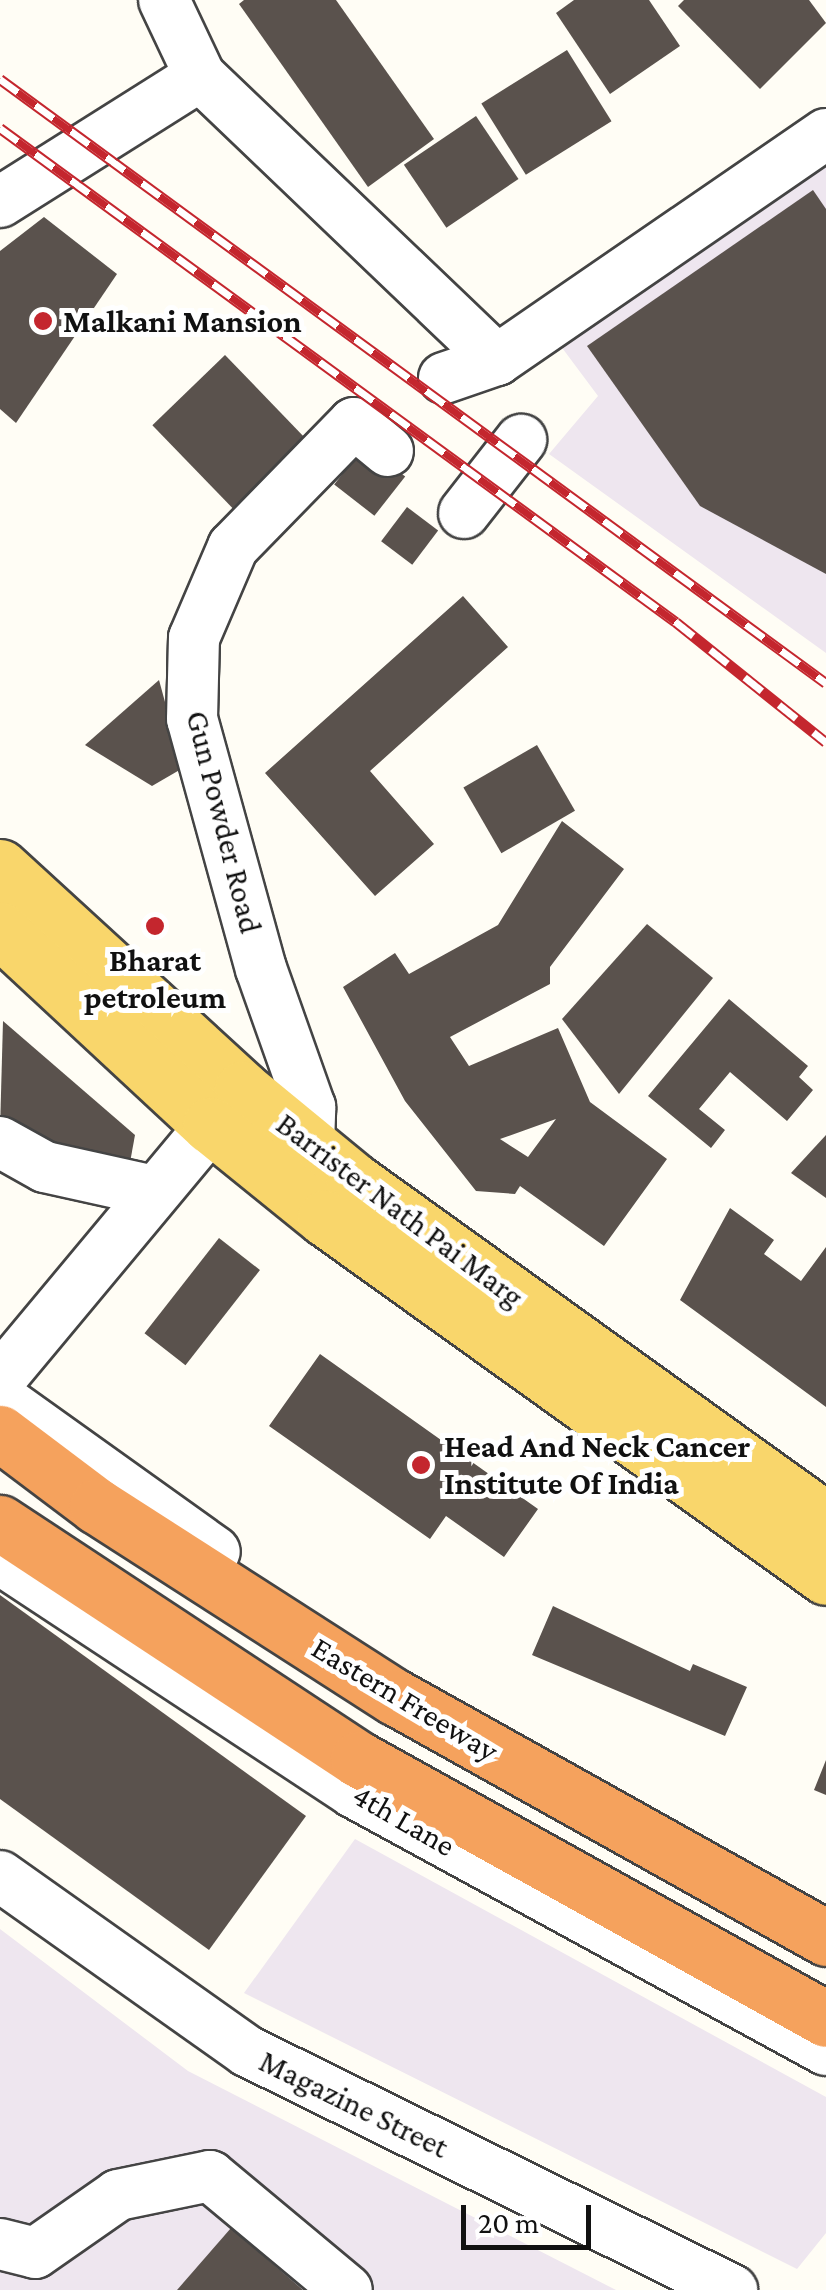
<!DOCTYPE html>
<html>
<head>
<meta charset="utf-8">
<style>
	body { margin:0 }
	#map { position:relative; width:826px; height:2290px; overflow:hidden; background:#fffdf5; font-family:"Crimson Pro",serif }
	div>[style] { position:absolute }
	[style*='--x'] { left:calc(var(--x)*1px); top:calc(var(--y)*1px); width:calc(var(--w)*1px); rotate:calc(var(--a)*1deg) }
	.industrial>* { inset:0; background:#eee6ef }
	.building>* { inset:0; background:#5a524d; transform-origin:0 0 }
	.roads { filter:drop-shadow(2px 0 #444) drop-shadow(-2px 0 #444) drop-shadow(0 2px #444) drop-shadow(0 -2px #444) }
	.minor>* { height:50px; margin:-25px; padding:0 25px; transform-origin:25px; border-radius:25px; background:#fff }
	.major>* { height:55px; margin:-27.5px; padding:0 27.5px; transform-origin:27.5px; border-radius:27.5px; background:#f9d66b }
	.highway>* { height:55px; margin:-27.5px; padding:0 27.5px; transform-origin:27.5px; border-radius:27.5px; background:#f5a25d }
	.rail>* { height:11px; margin-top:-5.5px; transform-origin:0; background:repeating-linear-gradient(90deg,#fff 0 22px,#c4262e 0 44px); box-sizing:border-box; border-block:2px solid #c4262e }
	.dots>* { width:28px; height:28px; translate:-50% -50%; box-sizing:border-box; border:5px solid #fff; border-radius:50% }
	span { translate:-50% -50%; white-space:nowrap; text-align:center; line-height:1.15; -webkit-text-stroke:10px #fff; paint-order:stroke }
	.poi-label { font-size:32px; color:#111; font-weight:700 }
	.left { translate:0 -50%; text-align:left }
	.street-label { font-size:32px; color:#111 }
	.scale { position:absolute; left:461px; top:2205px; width:130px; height:45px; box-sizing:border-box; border:5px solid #111; border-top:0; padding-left:12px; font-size:30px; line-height:35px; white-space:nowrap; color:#111; -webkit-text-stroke:8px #fff; paint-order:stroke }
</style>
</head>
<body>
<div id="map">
	<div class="industrial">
		<i style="clip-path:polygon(826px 151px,826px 653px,549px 454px,598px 396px,557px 341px)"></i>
		<i style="clip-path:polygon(355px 1839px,826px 2097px,826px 2233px,797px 2269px,244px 1993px)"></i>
		<i style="clip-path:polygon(0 1929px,188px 2071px,616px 2290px,0 2290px)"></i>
	</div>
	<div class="building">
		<i style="clip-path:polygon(244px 0,336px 0,434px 139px,368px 187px,239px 4px)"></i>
		<i style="clip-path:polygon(574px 0,649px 0,680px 46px,610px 94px,556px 13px)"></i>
		<i style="clip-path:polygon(684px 0,809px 0,826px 23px,760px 89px,678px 6px)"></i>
		<i style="left:567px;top:50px;width:84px;height:101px;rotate:58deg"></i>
		<i style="left:476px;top:116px;width:76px;height:87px;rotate:56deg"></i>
		<i style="clip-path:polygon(813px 190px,826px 209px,826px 574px,700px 506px,587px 346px)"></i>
		<i style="clip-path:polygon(44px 217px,117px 274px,16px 423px,0 409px,0 251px)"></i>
		<i style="left:225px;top:355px;width:117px;height:101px;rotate:46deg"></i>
		<i style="left:365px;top:445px;width:51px;height:50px;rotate:38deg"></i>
		<i style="left:407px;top:507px;width:39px;height:43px;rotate:37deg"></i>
		<i style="clip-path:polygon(463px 596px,508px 647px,370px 771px,434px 844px,375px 896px,265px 773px)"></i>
		<i style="clip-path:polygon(159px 680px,183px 768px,152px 786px,85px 745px)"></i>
		<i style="left:537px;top:745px;width:76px;height:85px;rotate:60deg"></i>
		<i style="clip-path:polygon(evenodd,562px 821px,624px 869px,550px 967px,550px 984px,450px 1037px,469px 1066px,558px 1028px,590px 1102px,667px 1159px,604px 1246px,520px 1186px,515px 1194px,476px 1191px,405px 1101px,343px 987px,395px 953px,409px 974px,498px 925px,562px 821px,556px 1119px,528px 1157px,500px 1139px,556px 1119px)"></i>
		<i style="clip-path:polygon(647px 924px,713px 978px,619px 1094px,562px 1019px)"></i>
		<i style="clip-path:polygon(729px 999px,808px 1066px,799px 1077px,813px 1090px,787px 1121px,730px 1072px,699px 1109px,725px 1130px,711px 1148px,648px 1096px)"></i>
		<i style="clip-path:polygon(3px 1021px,135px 1135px,129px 1168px,0 1130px)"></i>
		<i style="clip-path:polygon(826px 1135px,826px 1198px,791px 1173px)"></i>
		<i style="clip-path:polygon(730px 1208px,774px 1240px,764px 1254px,801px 1281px,826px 1247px,826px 1407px,680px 1300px)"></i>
		<i style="left:219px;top:1238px;width:52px;height:121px;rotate:38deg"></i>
		<i style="clip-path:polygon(320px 1354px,538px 1509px,504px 1557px,446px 1516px,430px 1539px,269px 1426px)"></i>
		<i style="clip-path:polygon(0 1595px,306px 1816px,209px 1950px,0 1799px)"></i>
		<i style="clip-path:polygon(553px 1606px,690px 1671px,693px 1664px,747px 1687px,725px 1736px,532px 1655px)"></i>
		<i style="clip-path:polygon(826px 1760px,826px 1795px,814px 1790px)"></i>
		<i style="clip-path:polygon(231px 2228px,303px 2290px,177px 2290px)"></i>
	</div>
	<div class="roads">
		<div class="minor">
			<i style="--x:164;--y:0;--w:84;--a:64.7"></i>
			<i style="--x:200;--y:76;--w:411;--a:43.7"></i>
			<i style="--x:0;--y:202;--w:236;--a:-32.2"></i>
			<i style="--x:444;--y:378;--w:56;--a:-18.8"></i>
			<i style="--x:497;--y:360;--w:399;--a:-34.5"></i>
			<i style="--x:464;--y:513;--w:93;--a:-52"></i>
			<i style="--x:0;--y:1142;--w:51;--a:29.1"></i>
			<i style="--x:45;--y:1167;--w:111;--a:12.5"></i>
			<i style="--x:290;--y:1173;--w:35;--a:-57"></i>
			<i style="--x:309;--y:1144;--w:37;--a:-88"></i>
			<i style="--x:310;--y:1107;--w:146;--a:-109.5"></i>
			<i style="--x:261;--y:969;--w:259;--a:-105.4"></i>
			<i style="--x:192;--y:719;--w:81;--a:-88.6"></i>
			<i style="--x:194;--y:638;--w:99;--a:-66.8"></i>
			<i style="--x:233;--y:547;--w:173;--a:-45.7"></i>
			<i style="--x:354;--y:423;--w:44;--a:39.5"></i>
			<i style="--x:0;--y:1379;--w:370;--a:-50.2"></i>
			<i style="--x:0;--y:1398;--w:264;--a:35.6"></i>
			<i style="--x:0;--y:1559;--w:423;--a:33.4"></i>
			<i style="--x:353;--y:1792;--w:539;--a:28.61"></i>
			<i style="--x:0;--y:1876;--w:303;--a:35.3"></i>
			<i style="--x:247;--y:2051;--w:541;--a:26.23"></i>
			<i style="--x:0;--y:2244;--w:36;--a:14"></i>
			<i style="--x:35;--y:2253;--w:101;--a:-34.9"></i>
			<i style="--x:118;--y:2195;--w:94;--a:-11.7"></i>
			<i style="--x:210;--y:2176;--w:178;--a:39.8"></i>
		</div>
		<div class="major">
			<i style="--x:0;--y:867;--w:328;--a:42.5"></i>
			<i style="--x:242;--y:1089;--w:145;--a:39.4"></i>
			<i style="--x:354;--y:1181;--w:581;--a:35.69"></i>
			<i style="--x:0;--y:930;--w:287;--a:42.9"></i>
			<i style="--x:210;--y:1125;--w:148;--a:39"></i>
			<i style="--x:325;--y:1218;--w:616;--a:35.62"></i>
		</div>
		<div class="highway">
			<i style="--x:0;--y:1433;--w:121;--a:37"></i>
			<i style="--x:97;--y:1506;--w:354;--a:32.7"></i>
			<i style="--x:395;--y:1697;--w:494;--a:29.2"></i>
			<i style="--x:0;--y:1523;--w:429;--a:33.4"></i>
			<i style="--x:358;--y:1759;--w:535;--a:29.05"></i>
		</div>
	</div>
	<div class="rail">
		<i style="--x:0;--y:79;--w:1023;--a:36.18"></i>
		<i style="--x:0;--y:128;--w:837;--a:36.16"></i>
		<i style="--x:676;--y:622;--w:192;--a:38.7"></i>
	</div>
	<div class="dots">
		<i style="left:43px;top:321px;background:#c4262e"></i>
		<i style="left:155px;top:926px;background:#c4262e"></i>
		<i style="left:421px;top:1465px;background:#c4262e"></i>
	</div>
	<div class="poi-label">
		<span class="left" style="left:63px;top:321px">Malkani Mansion</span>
		<span style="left:155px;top:979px">Bharat<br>petroleum</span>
		<span class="left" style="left:444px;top:1465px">Head And Neck Cancer<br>Institute Of India</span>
	</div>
	<div class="street-label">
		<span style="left:224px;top:822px;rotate:76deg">Gun Powder Road</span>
		<span style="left:400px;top:1210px;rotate:37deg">Barrister Nath Pai Marg</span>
		<span style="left:405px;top:1699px;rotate:31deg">Eastern Freeway</span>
		<span style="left:404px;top:1820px;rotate:30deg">4th Lane</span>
		<span style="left:354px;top:2104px;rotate:26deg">Magazine Street</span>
	</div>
	<div class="scale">20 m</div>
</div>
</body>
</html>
